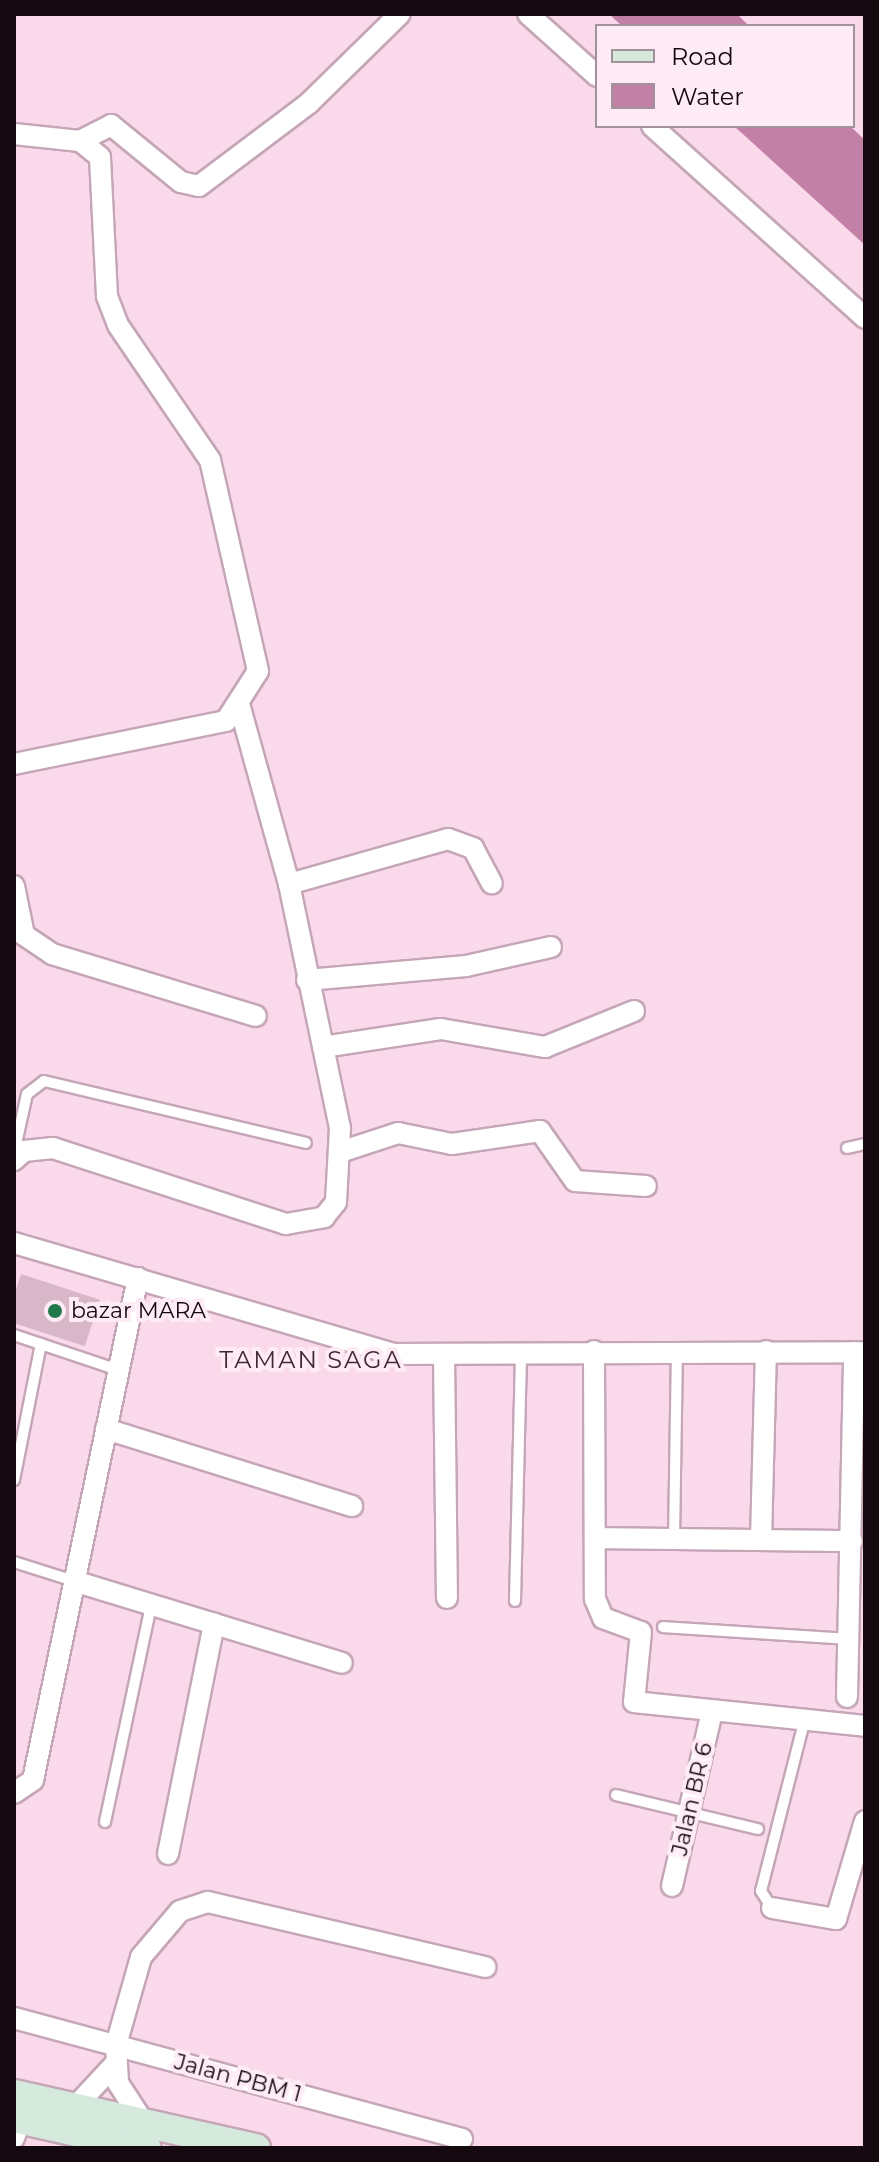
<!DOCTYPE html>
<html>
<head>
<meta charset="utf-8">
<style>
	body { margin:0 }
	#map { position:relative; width:879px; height:2162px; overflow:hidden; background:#fad9eb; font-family:Montserrat,sans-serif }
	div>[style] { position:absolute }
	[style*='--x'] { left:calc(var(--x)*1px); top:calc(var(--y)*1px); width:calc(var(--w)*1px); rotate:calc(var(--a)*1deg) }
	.water>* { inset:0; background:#c380a7 }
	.building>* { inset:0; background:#d7b7c8; transform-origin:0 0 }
	.roads { filter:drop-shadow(2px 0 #c5a6b7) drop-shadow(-2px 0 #c5a6b7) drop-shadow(0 2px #c5a6b7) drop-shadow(0 -2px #c5a6b7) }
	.lane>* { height:10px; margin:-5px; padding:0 5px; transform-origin:5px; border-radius:5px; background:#fff }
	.street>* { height:20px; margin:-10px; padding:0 10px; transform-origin:10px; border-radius:10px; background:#fff }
	.secondary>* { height:28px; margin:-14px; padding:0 14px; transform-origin:14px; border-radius:14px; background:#d5eadd }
	.dots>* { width:22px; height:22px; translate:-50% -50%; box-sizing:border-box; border:4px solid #ffebf5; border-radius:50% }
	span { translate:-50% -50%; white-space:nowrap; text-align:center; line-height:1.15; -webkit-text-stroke:8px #ffebf5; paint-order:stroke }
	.poi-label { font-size:22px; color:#13090f }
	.left { translate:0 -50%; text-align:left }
	.street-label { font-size:22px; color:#13090f }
	.neighbourhood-label { font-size:24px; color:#412837; letter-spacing:2px }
	.frame { position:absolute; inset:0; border:16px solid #13090f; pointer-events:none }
	.legend { position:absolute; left:595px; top:24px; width:260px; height:104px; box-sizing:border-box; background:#ffebf5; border:2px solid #a19199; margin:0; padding:10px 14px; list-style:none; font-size:24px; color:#13090f }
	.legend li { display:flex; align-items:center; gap:16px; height:40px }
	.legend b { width:40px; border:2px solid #a19199 }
</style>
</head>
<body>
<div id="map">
	<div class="water">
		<i style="clip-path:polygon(609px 14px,737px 14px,749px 26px,622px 26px)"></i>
		<i style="clip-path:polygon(734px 126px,850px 126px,865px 140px,865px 245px)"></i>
	</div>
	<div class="building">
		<i style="left:21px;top:1274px;width:83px;height:49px;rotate:18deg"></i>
	</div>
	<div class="roads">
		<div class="lane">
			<i style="--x:847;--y:1148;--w:18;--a:-13"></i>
			<i style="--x:14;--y:1153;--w:60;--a:-77.6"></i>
			<i style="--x:27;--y:1094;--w:21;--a:-37"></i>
			<i style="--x:44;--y:1081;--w:269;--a:13.3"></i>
			<i style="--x:14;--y:1335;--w:110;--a:18.6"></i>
			<i style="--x:14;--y:1480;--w:139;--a:-78.8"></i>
			<i style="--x:674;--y:1539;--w:187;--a:-89.1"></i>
			<i style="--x:14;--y:1562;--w:63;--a:17.6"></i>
			<i style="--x:515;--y:1601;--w:250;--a:-88.6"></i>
			<i style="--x:663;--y:1627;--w:186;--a:3.7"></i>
			<i style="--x:616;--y:1795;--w:146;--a:13.5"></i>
			<i style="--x:105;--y:1822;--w:222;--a:-78"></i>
			<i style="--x:772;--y:1908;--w:20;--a:-123"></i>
			<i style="--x:761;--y:1891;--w:179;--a:-75.7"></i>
		</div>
		<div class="street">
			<i style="--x:528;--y:14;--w:93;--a:41.9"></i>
			<i style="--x:652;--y:126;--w:287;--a:42"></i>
			<i style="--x:14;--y:134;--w:66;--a:6.1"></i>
			<i style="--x:80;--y:141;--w:35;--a:-27"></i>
			<i style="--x:111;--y:125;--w:90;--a:39.2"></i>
			<i style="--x:181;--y:182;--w:18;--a:13"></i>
			<i style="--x:199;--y:186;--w:138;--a:-37"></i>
			<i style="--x:309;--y:103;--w:127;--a:-44.4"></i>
			<i style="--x:14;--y:764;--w:216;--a:-11.5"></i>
			<i style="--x:226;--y:721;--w:59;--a:-57.4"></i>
			<i style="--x:258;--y:671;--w:216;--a:-102.8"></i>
			<i style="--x:210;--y:460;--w:163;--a:-124.3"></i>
			<i style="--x:118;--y:325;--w:31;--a:-111"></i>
			<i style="--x:107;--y:296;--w:139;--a:-92.9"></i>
			<i style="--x:100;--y:157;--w:26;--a:-141"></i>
			<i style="--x:289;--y:884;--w:165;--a:-15.8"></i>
			<i style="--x:448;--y:839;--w:27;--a:20"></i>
			<i style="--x:473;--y:848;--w:40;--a:62"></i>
			<i style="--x:14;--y:886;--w:50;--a:78.5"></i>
			<i style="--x:24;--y:935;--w:34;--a:34"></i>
			<i style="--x:52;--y:954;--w:213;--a:16.9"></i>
			<i style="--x:307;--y:980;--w:160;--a:-5"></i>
			<i style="--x:466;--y:966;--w:87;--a:-12.6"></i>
			<i style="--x:323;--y:1047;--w:119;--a:-8.7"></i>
			<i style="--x:441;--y:1029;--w:106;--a:9.8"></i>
			<i style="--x:545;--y:1047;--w:96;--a:-22"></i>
			<i style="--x:343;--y:1151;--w:58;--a:-18.1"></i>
			<i style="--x:398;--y:1133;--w:55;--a:11.5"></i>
			<i style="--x:452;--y:1144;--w:89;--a:-8.4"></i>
			<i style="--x:540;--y:1131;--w:61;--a:55"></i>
			<i style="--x:575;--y:1181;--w:71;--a:4"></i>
			<i style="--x:14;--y:1160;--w:13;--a:-42"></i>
			<i style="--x:24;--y:1151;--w:29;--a:-6"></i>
			<i style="--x:53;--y:1148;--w:245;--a:18.1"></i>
			<i style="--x:286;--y:1224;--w:39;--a:-10"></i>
			<i style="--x:324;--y:1217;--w:19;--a:-51"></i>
			<i style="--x:336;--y:1202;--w:74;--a:-86.9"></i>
			<i style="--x:340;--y:1128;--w:249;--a:-101.8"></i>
			<i style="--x:289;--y:884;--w:184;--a:-105.5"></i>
			<i style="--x:14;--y:1243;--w:395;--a:16.3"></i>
			<i style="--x:393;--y:1354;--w:472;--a:-0.2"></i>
			<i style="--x:594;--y:1351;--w:248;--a:89.8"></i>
			<i style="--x:595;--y:1599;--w:21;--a:67"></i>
			<i style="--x:603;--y:1618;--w:40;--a:20.2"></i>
			<i style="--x:641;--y:1632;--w:70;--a:95.7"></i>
			<i style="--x:634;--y:1702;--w:232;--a:5.9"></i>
			<i style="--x:444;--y:1355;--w:243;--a:89.3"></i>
			<i style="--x:106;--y:1429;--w:258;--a:17.4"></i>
			<i style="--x:600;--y:1538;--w:252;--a:0.7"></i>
			<i style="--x:761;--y:1540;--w:189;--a:-88.5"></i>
			<i style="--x:74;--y:1581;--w:280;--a:17"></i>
			<i style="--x:847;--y:1697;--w:345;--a:-88.8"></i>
			<i style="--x:14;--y:1793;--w:23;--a:-34"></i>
			<i style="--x:33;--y:1780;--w:513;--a:-78.19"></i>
			<i style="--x:168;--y:1854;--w:235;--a:-78.7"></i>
			<i style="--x:672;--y:1886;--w:180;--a:-77.1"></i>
			<i style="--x:772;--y:1908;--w:65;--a:9.8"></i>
			<i style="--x:836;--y:1919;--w:102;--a:-73.5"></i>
			<i style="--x:14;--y:2018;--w:464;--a:15.1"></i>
			<i style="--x:74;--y:2108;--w:60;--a:-47"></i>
			<i style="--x:144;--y:2123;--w:48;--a:-123"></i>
			<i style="--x:118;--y:2083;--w:38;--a:-93"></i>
			<i style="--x:116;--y:2045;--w:91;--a:-74.1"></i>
			<i style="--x:141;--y:1957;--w:60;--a:-49.7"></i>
			<i style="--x:180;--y:1911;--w:29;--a:-18"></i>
			<i style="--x:208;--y:1902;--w:285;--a:13.2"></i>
			<i style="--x:14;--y:2138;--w:20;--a:-70"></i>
		</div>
		<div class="secondary">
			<i style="--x:14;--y:2094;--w:248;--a:12.6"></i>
			<i style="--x:14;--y:2118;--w:136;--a:12.7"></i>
		</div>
	</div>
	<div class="dots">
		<i style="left:55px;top:1311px;background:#21784c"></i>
	</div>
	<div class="poi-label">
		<span class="left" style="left:71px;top:1311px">bazar MARA</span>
	</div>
	<div class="street-label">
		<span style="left:692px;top:1799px;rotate:-77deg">Jalan BR 6</span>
		<span style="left:238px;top:2078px;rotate:15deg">Jalan PBM 1</span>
	</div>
	<div class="neighbourhood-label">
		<span style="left:311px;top:1360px">TAMAN SAGA</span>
	</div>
	<div class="frame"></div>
	<ul class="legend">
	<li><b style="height:10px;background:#d5eadd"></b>Road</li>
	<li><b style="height:22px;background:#c380a7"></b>Water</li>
	</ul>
</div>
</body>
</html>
